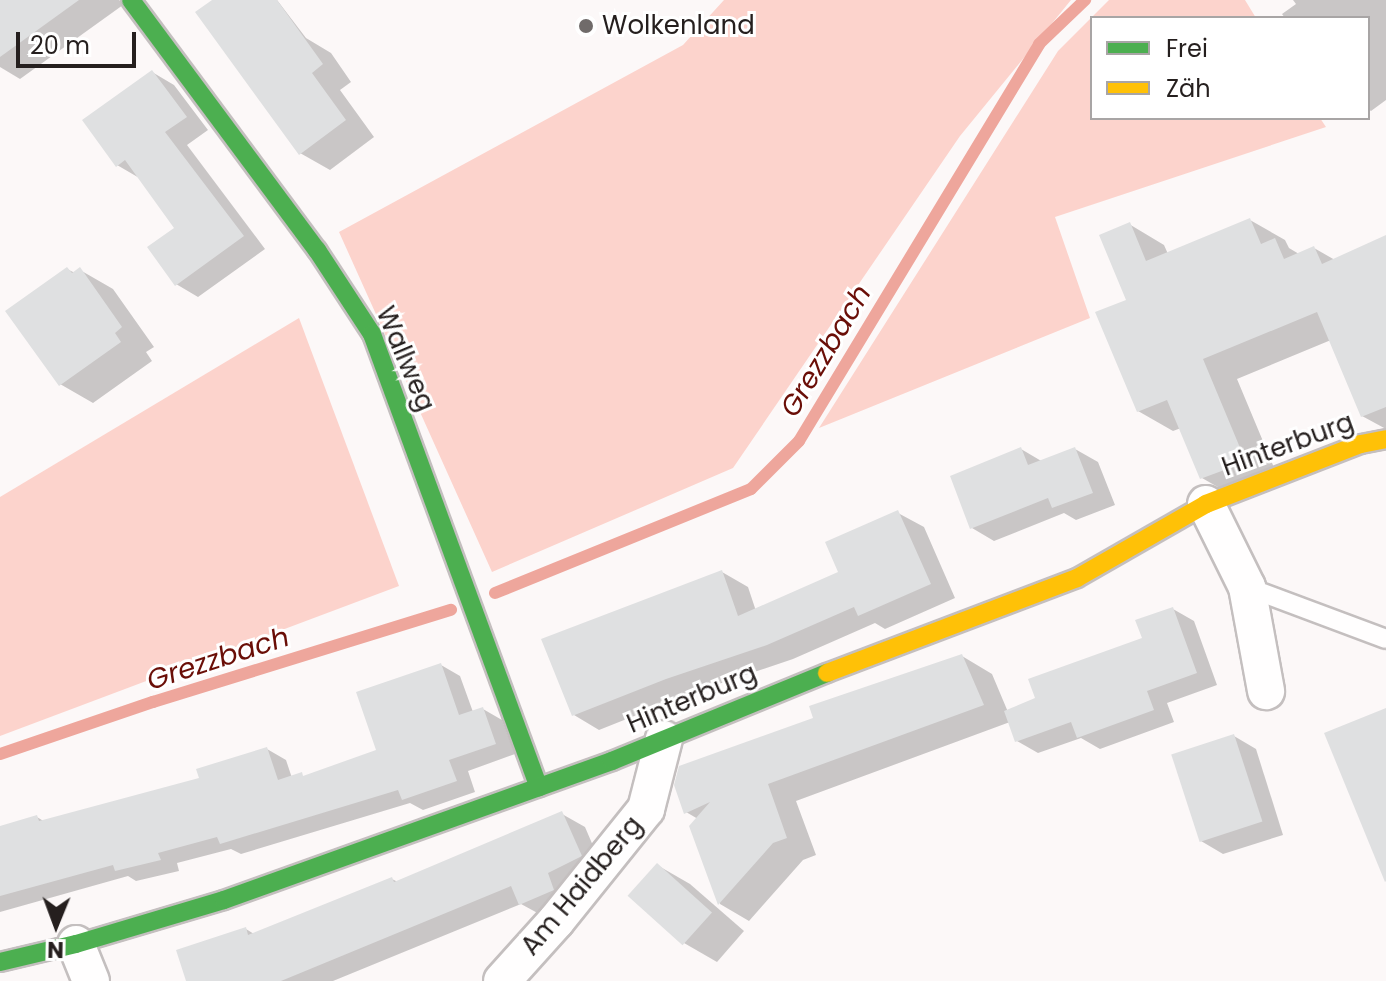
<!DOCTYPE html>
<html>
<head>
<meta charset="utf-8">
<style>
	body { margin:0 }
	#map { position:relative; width:1386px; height:981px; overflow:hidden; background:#fcf8f8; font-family:Poppins,sans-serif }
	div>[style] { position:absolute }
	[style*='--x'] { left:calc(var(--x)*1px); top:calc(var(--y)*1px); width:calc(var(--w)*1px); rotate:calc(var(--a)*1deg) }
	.green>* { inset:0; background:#fcd3cc }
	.shadow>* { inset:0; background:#0003 }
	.stream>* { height:12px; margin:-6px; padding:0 6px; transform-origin:6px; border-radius:6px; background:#eea69c }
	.building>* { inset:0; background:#dfe0e1; transform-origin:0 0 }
	.roads { filter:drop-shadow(2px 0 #c4bfbf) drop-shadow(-2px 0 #c4bfbf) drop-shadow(0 2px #c4bfbf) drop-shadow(0 -2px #c4bfbf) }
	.lane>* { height:18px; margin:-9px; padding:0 9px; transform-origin:9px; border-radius:9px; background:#fffefe }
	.street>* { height:36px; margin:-18px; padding:0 18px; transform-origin:18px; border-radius:18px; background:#fffefe }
	.fast>* { height:18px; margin:-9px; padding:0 9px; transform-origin:9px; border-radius:9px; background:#4caf50 }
	.slow>* { height:18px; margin:-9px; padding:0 9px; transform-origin:9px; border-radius:9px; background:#ffc107 }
	.dots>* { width:22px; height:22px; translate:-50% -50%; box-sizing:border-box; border:4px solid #fff; border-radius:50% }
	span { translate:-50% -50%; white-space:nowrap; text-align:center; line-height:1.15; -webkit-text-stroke:6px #fff; paint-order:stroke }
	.poi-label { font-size:26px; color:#251f1e }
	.left { translate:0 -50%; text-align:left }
	.street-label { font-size:26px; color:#251f1e }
	.water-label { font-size:28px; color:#6a0e07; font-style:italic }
	.legend { position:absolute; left:1090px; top:16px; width:280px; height:104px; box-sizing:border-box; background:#fff; border:2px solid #a8a5a5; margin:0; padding:10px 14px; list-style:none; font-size:24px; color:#251f1e }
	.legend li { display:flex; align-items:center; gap:16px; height:40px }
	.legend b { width:40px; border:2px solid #a8a5a5 }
	.north { position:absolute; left:16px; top:885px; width:80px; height:80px; -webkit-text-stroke:6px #fff; paint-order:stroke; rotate:181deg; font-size:22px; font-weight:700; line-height:32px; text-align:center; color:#251f1e }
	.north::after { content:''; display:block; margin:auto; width:28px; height:36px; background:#251f1e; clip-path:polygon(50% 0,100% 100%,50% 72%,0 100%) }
	.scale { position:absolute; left:16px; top:32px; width:120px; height:36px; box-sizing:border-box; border:4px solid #251f1e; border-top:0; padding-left:10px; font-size:24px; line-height:28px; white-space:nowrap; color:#251f1e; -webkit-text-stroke:6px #fff; paint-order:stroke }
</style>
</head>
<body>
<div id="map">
	<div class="green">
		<i style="clip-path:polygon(724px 0,1071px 0,960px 136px,733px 468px,492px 572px,339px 232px,683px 45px)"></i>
		<i style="clip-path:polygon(1109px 0,1245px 0,1256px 18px,1092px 18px,1092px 118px,1320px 118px,1326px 127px,1055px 217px,1090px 318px,819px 428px,1058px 51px)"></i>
		<i style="clip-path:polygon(299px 318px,399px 586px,0 736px,0 497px)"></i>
	</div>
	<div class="shadow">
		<i style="clip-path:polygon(0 0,119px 0,123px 5px,20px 79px,0 67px)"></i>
		<i style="clip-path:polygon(215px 0,277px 0,306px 38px,331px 53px,351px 82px,340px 90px,374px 137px,330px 170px,300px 153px)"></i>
		<i style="clip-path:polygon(1293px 0,1386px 0,1386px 100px,1371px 111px,1368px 109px,1368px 18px,1285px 18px,1282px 14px,1296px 4px)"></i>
		<i style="clip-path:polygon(152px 72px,174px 85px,208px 130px,187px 145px,265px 249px,198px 297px,176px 284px,177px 229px,141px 179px,117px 165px)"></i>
		<i style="clip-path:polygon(1250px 220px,1285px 240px,1289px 248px,1299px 254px,1314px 248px,1335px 260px,1386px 237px,1386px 429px,1362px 416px,1331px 340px,1237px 379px,1280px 482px,1237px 498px,1202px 478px,1181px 428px,1173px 431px,1138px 411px,1128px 301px,1129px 224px,1164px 245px,1168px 254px)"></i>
		<i style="clip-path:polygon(67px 269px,75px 273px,80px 270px,113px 289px,154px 347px,146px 352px,152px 361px,93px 403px,60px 384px)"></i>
		<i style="clip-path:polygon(1021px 449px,1043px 462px,1075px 449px,1098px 462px,1115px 505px,1076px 520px,1064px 513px,994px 541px,972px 528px)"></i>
		<i style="clip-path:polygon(898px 513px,924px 527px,955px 598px,885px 629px,875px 623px,793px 659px,692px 693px,599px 730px,574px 715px,722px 572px,748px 587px,756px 611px,841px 573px)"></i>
		<i style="clip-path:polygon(1173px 609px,1194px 621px,1217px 685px,1167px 703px,1174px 722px,1100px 749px,1081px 738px,1038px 753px,1017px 741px,1010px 722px,796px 801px,816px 855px,803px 860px,749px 921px,720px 904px,691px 827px,698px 819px,686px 812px,816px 720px,962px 656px,992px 674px,1008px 712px,1038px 699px,1144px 639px)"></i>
		<i style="clip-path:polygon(441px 665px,460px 676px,473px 712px,483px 709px,502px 720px,515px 754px,468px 771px,475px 792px,423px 810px,410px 803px,241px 854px,231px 849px,177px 863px,179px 871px,136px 881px,128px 876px,0 912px,0 828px,37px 817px,45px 822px,202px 780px,267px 749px,286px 760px,292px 778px,306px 777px,379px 752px)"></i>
		<i style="clip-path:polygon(1234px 736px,1256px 749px,1283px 835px,1223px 854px,1201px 841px)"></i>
		<i style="clip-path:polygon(562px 814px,585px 827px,603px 869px,543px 916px,521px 904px,333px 981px,188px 981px,246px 929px,254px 934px,392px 879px,398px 882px)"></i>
		<i style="clip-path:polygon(657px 865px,690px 884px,744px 931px,717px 962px,684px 943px)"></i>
	</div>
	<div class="stream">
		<i style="--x:495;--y:593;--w:276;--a:-22.1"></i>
		<i style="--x:751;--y:489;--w:68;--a:-45"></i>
		<i style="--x:799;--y:441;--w:464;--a:-58.8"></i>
		<i style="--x:1039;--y:44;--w:64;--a:-43.7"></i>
		<i style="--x:0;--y:754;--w:162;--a:-18.8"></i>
		<i style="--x:153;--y:702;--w:312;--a:-17.2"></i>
	</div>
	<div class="building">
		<i style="clip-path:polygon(0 0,79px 0,0 57px)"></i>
		<i style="clip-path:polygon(212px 0,277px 0,323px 64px,312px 73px,346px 120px,299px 155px,195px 12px)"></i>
		<i style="clip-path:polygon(152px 70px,187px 117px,165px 132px,244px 236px,175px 286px,147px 247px,174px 228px,125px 160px,116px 167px,82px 120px)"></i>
		<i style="clip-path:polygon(1250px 218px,1261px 244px,1275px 238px,1284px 259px,1314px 246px,1322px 264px,1386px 235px,1386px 407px,1361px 417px,1317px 312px,1203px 359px,1246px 462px,1200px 479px,1167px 400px,1137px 412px,1095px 312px,1126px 300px,1099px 235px,1130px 222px,1146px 261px)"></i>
		<i style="clip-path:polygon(67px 267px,72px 273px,80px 267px,122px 327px,115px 333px,121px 342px,59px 386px,5px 311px)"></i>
		<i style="clip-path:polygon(1021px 447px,1028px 465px,1075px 447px,1093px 493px,1052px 508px,1048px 498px,970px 529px,950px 476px)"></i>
		<i style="clip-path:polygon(898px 510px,931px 584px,858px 616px,854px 607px,767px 645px,666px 679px,572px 716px,541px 639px,722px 570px,738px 616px,838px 572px,825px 542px)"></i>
		<i style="clip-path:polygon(1173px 607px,1197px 673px,1147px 691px,1154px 710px,1077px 738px,1071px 722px,1015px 742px,1004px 711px,1035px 698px,1028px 679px,1142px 638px,1135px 620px)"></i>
		<i style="clip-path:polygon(962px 654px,984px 705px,768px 784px,787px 838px,773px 843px,718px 905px,689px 826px,710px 802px,684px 814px,674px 785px,679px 766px,813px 718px,809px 706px)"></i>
		<i style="clip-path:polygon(441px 663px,459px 715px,483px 707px,496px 744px,449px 760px,457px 781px,402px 800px,398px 790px,220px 844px,217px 837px,158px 853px,161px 860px,115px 871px,113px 865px,0 896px,0 826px,37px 815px,39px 821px,199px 778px,196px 769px,267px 747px,278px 780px,302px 772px,303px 776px,376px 750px,356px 692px)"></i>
		<i style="clip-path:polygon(1386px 708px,1386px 881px,1385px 882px,1324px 733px)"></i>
		<i style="left:1234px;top:734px;width:92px;height:66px;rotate:72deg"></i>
		<i style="clip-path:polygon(562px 811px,582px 856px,548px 873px,554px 890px,519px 905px,511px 886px,281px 981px,186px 981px,176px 950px,246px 927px,248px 935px,392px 877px,394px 882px)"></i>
		<i style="left:657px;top:863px;width:74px;height:44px;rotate:42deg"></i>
	</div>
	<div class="roads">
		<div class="lane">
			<i style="--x:1247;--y:587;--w:148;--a:20.5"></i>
		</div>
		<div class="street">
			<i style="--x:1206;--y:504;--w:93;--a:63.7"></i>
			<i style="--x:1247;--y:587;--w:106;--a:79.6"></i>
			<i style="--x:76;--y:944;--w:40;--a:68"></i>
			<i style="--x:502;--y:981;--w:81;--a:-48"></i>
			<i style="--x:556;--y:921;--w:144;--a:-51.2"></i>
			<i style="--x:646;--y:809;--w:72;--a:-75.6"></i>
		</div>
		<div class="fast">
			<i style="--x:131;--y:0;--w:312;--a:53.4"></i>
			<i style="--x:317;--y:250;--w:100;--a:56.8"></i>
			<i style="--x:372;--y:334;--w:483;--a:69.8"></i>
			<i style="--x:0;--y:962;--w:78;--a:-13.3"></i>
			<i style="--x:76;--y:944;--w:154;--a:-16.6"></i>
			<i style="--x:224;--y:900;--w:412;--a:-19.7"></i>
			<i style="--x:612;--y:761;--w:232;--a:-22.3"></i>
		</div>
		<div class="slow">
			<i style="--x:827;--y:673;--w:267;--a:-20.8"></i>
			<i style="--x:1077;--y:578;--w:149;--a:-29.8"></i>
			<i style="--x:1206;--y:504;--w:166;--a:-21.2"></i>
			<i style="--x:1361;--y:444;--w:25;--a:-11"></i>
		</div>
	</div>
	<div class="dots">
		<i style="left:586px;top:26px;background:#706b6a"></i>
	</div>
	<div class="poi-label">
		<span class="left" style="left:602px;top:26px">Wolkenland</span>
	</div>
	<div class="street-label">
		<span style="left:405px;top:359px;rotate:67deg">Wallweg</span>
		<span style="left:1288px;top:445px;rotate:-20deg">Hinterburg</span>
		<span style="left:692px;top:699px;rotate:-23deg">Hinterburg</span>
		<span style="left:582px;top:886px;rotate:-50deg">Am Haidberg</span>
	</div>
	<div class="water-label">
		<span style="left:826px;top:351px;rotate:-59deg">Grezzbach</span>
		<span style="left:218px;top:659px;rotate:-18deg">Grezzbach</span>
	</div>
	<ul class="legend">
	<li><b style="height:10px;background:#4caf50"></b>Frei</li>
	<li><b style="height:10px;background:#ffc107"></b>Zäh</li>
	</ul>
	<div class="north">N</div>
	<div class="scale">20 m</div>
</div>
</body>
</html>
